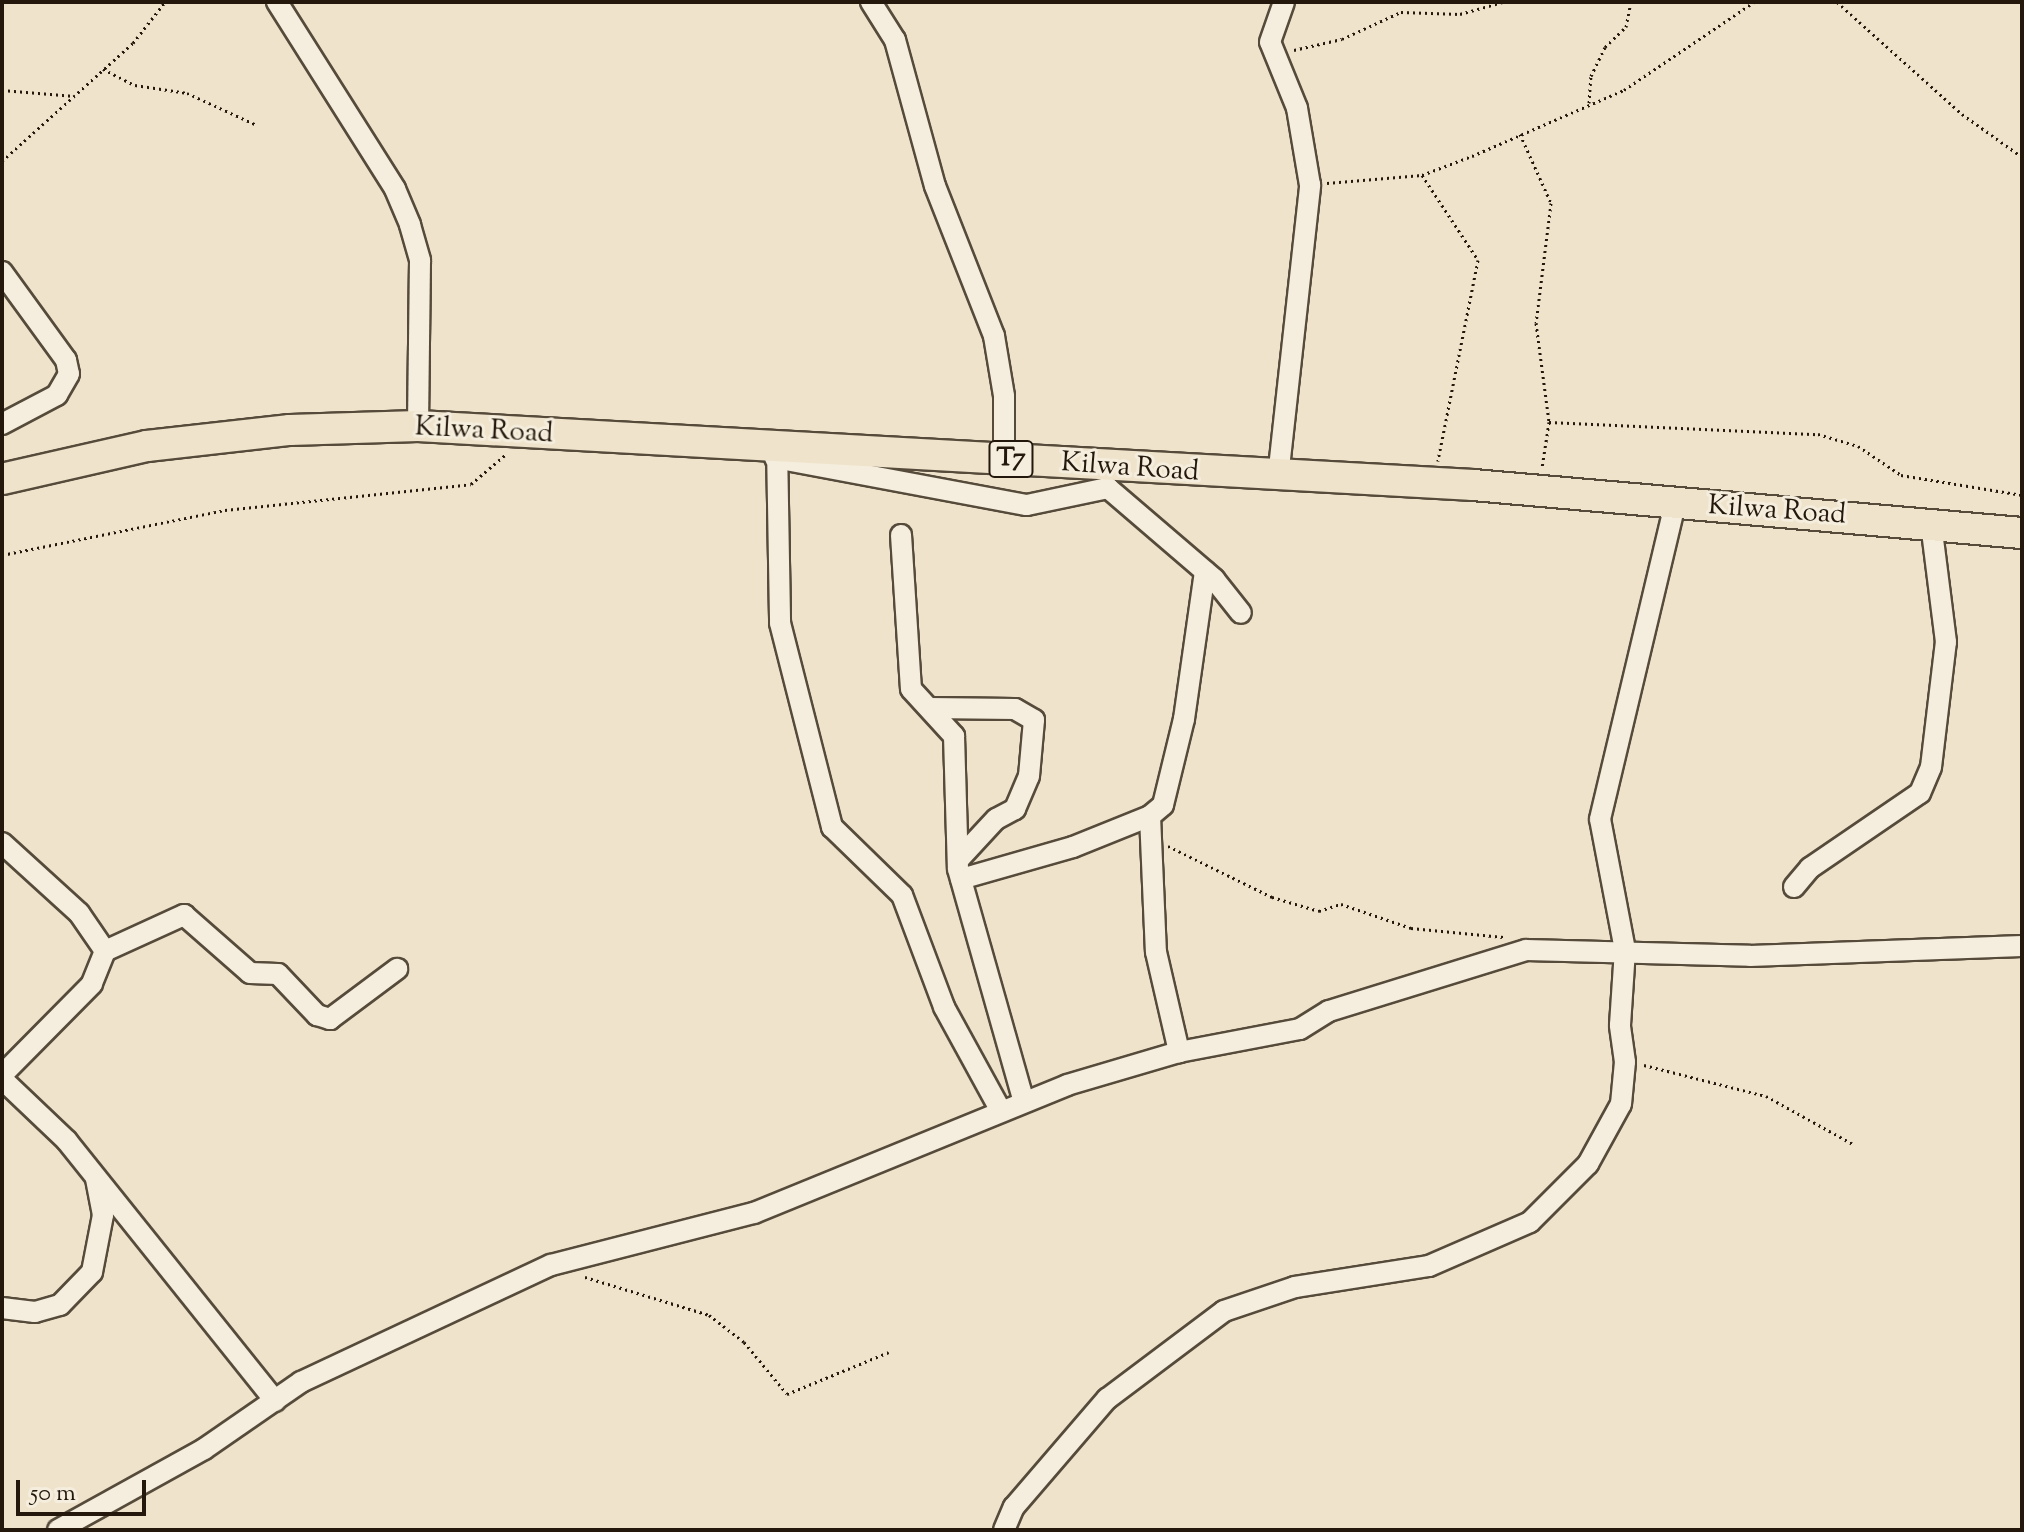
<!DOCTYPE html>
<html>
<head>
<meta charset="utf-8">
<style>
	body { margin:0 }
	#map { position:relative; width:2024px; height:1532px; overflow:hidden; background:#efe4cb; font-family:"Sorts Mill Goudy",serif }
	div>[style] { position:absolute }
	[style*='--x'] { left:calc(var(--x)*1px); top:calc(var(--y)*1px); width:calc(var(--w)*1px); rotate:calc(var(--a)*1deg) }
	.path>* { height:3px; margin-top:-1.5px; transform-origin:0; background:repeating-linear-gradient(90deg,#23180b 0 2px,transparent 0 6px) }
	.roads { filter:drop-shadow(2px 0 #564b3b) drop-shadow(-2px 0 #564b3b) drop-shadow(0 2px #564b3b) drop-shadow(0 -2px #564b3b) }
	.minor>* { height:20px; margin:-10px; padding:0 10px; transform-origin:10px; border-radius:10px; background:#f5eddd }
	.highway>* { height:30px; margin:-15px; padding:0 15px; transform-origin:15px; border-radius:15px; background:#efe4cb }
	span { translate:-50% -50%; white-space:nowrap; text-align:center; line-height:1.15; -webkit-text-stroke:6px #f5eddd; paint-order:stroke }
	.shield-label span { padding:2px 6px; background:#f5eddd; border:2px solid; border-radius:6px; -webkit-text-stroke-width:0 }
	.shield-label { font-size:26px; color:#23180b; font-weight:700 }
	.street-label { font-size:28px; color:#23180b }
	.frame { position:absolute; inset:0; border:4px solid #23180b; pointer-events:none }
	.scale { position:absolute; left:16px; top:1480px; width:130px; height:36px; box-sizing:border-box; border:4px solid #23180b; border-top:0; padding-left:10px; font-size:24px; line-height:28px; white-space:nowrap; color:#23180b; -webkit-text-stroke:6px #f5eddd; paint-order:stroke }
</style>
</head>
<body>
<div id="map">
	<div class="path">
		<i style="--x:1837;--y:2;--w:168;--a:41.9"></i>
		<i style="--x:1962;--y:114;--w:74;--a:35.6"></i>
		<i style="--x:1294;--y:50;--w:49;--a:-12.9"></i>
		<i style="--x:1342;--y:39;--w:65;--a:-24.6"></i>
		<i style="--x:1401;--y:12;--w:59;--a:1.9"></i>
		<i style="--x:1460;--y:14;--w:45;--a:-15.6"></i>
		<i style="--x:103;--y:69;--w:36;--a:27"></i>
		<i style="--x:135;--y:85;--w:53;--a:8.7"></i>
		<i style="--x:187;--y:93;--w:77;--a:24.6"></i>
		<i style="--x:2;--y:90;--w:73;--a:4.7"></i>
		<i style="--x:1589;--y:103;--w:27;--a:-86"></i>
		<i style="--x:1591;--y:76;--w:32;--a:-64"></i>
		<i style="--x:1605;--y:47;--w:29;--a:-44"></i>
		<i style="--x:1626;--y:27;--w:25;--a:-79"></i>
		<i style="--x:1520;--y:134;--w:76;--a:65.8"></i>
		<i style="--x:1551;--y:203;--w:121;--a:97.1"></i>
		<i style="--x:1536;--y:323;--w:100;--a:82.5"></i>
		<i style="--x:1549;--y:422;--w:47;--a:98.7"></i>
		<i style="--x:2;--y:161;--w:176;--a:-42"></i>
		<i style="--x:133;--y:43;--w:52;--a:-52"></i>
		<i style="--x:1422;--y:175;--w:102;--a:56.6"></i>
		<i style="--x:1478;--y:260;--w:205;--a:101.3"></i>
		<i style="--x:1327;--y:183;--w:95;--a:-4.8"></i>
		<i style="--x:1422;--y:175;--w:53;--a:-20.8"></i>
		<i style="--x:1472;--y:156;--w:166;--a:-23.5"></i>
		<i style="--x:1624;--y:90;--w:157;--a:-34.1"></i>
		<i style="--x:2022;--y:347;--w:93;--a:90"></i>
		<i style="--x:1549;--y:422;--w:269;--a:2.6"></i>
		<i style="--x:1818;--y:434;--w:42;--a:16.7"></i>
		<i style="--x:1858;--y:446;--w:52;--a:34"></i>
		<i style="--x:1901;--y:475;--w:123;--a:9.4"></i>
		<i style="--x:2;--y:555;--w:227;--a:-11.4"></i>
		<i style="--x:225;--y:510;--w:247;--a:-6"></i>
		<i style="--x:471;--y:484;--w:45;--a:-40.5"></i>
		<i style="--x:1168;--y:846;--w:116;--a:26.1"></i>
		<i style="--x:1272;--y:897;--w:49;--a:16.6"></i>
		<i style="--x:1319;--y:911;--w:23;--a:-18"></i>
		<i style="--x:1341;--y:904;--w:74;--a:18.9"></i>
		<i style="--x:1411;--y:928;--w:93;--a:5.5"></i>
		<i style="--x:1644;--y:1065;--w:126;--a:14.3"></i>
		<i style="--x:1766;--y:1096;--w:99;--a:28.9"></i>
		<i style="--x:585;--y:1277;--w:130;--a:17"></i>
		<i style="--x:709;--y:1315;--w:44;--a:37.6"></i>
		<i style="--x:744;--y:1342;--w:67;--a:50.4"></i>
		<i style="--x:787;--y:1394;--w:110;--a:-22.4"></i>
	</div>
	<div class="roads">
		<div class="minor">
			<i style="--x:277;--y:2;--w:221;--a:57.7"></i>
			<i style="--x:395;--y:189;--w:39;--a:67"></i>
			<i style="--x:410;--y:225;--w:37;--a:74"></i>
			<i style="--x:420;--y:261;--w:165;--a:90.7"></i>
			<i style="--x:871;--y:2;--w:45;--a:57.7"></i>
			<i style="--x:895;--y:40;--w:151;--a:74.7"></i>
			<i style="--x:935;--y:186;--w:161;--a:68.5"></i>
			<i style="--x:994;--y:336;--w:61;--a:80.5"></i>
			<i style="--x:1004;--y:396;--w:62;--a:90"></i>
			<i style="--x:2;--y:272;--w:109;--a:54"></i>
			<i style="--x:66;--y:360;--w:14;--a:78"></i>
			<i style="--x:69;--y:374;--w:24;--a:120"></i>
			<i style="--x:57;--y:395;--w:62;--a:152.2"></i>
			<i style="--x:777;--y:446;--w:177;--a:89"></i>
			<i style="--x:780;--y:623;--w:211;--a:75.7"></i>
			<i style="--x:832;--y:827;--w:98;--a:44.2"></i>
			<i style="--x:902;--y:895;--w:120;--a:69.4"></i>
			<i style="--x:944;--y:1007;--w:119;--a:61.3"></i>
			<i style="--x:775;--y:458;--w:256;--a:10.6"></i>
			<i style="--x:1027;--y:505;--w:83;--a:-11.9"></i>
			<i style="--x:1108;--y:488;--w:140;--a:40.6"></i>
			<i style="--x:1214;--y:579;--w:43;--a:51.5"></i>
			<i style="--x:1278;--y:477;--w:294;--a:-83.7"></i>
			<i style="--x:1310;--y:185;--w:78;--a:-99.6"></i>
			<i style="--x:1297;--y:108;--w:71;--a:-112.2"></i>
			<i style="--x:1270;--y:42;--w:42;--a:-70.7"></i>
			<i style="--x:901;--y:535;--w:154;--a:86.3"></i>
			<i style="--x:911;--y:689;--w:64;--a:47.5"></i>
			<i style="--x:954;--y:736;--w:133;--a:88.3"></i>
			<i style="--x:958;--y:869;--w:242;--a:74.2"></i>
			<i style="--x:929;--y:708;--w:86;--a:0.7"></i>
			<i style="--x:1015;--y:709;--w:22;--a:30"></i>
			<i style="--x:1034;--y:720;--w:56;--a:95.1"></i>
			<i style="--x:1029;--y:776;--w:36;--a:113"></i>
			<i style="--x:1015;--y:809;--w:21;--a:152"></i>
			<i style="--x:996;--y:819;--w:56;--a:132.8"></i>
			<i style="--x:1150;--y:816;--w:136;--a:87.5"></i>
			<i style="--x:1156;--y:952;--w:103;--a:77"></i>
			<i style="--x:2;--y:843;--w:104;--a:42.3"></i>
			<i style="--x:79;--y:913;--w:46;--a:55.6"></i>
			<i style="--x:105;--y:951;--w:35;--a:112"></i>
			<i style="--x:92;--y:984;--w:128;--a:134.7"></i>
			<i style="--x:961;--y:879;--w:116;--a:-15.9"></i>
			<i style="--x:1073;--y:847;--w:83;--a:-21.9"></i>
			<i style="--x:1150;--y:816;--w:17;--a:-40"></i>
			<i style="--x:1163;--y:805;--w:89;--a:-76.3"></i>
			<i style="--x:1184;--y:719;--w:149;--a:-81.9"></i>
			<i style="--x:1794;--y:887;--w:25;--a:-50"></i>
			<i style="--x:1810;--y:868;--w:133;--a:-34.3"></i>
			<i style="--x:1920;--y:793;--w:28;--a:-67"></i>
			<i style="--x:1931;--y:767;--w:126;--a:-83.2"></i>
			<i style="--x:1946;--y:642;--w:120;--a:-97.2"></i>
			<i style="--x:105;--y:951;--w:87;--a:-24.5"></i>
			<i style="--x:184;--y:915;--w:88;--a:41.3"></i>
			<i style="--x:250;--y:973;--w:28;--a:2"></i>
			<i style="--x:278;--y:974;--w:57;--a:46.4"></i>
			<i style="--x:317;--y:1015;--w:14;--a:17"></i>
			<i style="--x:330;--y:1019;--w:84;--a:-36.7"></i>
			<i style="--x:2;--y:1079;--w:90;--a:43.6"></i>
			<i style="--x:67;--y:1141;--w:333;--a:51.3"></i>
			<i style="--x:2;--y:1308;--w:33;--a:7"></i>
			<i style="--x:35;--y:1312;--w:26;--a:-16"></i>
			<i style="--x:60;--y:1305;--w:46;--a:-45.9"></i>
			<i style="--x:92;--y:1272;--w:58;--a:-79.1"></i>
			<i style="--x:103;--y:1215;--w:36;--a:-101"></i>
			<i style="--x:58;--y:1530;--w:167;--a:-29"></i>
			<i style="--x:204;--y:1449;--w:118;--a:-34.6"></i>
			<i style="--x:301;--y:1382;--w:276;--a:-25.1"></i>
			<i style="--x:551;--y:1265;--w:210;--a:-14.4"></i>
			<i style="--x:754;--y:1213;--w:338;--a:-22.2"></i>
			<i style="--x:1067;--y:1085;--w:117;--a:-16.4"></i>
			<i style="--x:1179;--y:1052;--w:123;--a:-10.8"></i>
			<i style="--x:1300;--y:1029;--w:34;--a:-32"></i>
			<i style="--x:1329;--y:1011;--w:206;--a:-17.2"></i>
			<i style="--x:1526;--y:950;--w:224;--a:1.5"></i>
			<i style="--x:1750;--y:956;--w:272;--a:-2.1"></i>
			<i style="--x:1004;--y:1530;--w:25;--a:-67"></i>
			<i style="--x:1014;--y:1507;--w:143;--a:-49.3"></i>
			<i style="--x:1107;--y:1399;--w:146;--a:-36.9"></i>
			<i style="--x:1224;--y:1311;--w:75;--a:-18.7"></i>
			<i style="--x:1295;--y:1287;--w:136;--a:-8.9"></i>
			<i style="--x:1429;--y:1266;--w:110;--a:-23.5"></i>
			<i style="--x:1530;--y:1222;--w:82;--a:-45"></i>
			<i style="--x:1588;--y:1164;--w:68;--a:-61.2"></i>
			<i style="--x:1621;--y:1104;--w:42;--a:-84.6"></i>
			<i style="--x:1625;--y:1062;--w:37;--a:-98"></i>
			<i style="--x:1620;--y:1025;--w:75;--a:-86.2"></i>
			<i style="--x:1625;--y:950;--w:133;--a:-100.8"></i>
			<i style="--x:1600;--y:819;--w:324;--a:-76.6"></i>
		</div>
		<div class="highway">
			<i style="--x:2;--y:479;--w:149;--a:-12.8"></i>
			<i style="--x:147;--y:446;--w:144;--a:-6.4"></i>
			<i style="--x:290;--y:430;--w:128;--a:-1.8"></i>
			<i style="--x:418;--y:426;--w:1057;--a:3.2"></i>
			<i style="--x:1473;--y:485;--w:551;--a:5"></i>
		</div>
	</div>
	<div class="shield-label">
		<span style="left:1011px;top:459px">T7</span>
	</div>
	<div class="street-label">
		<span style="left:484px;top:431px;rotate:3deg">Kilwa Road</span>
		<span style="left:1130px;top:468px;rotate:4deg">Kilwa Road</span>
		<span style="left:1777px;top:511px;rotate:4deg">Kilwa Road</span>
	</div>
	<div class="frame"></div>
	<div class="scale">50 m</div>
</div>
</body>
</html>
